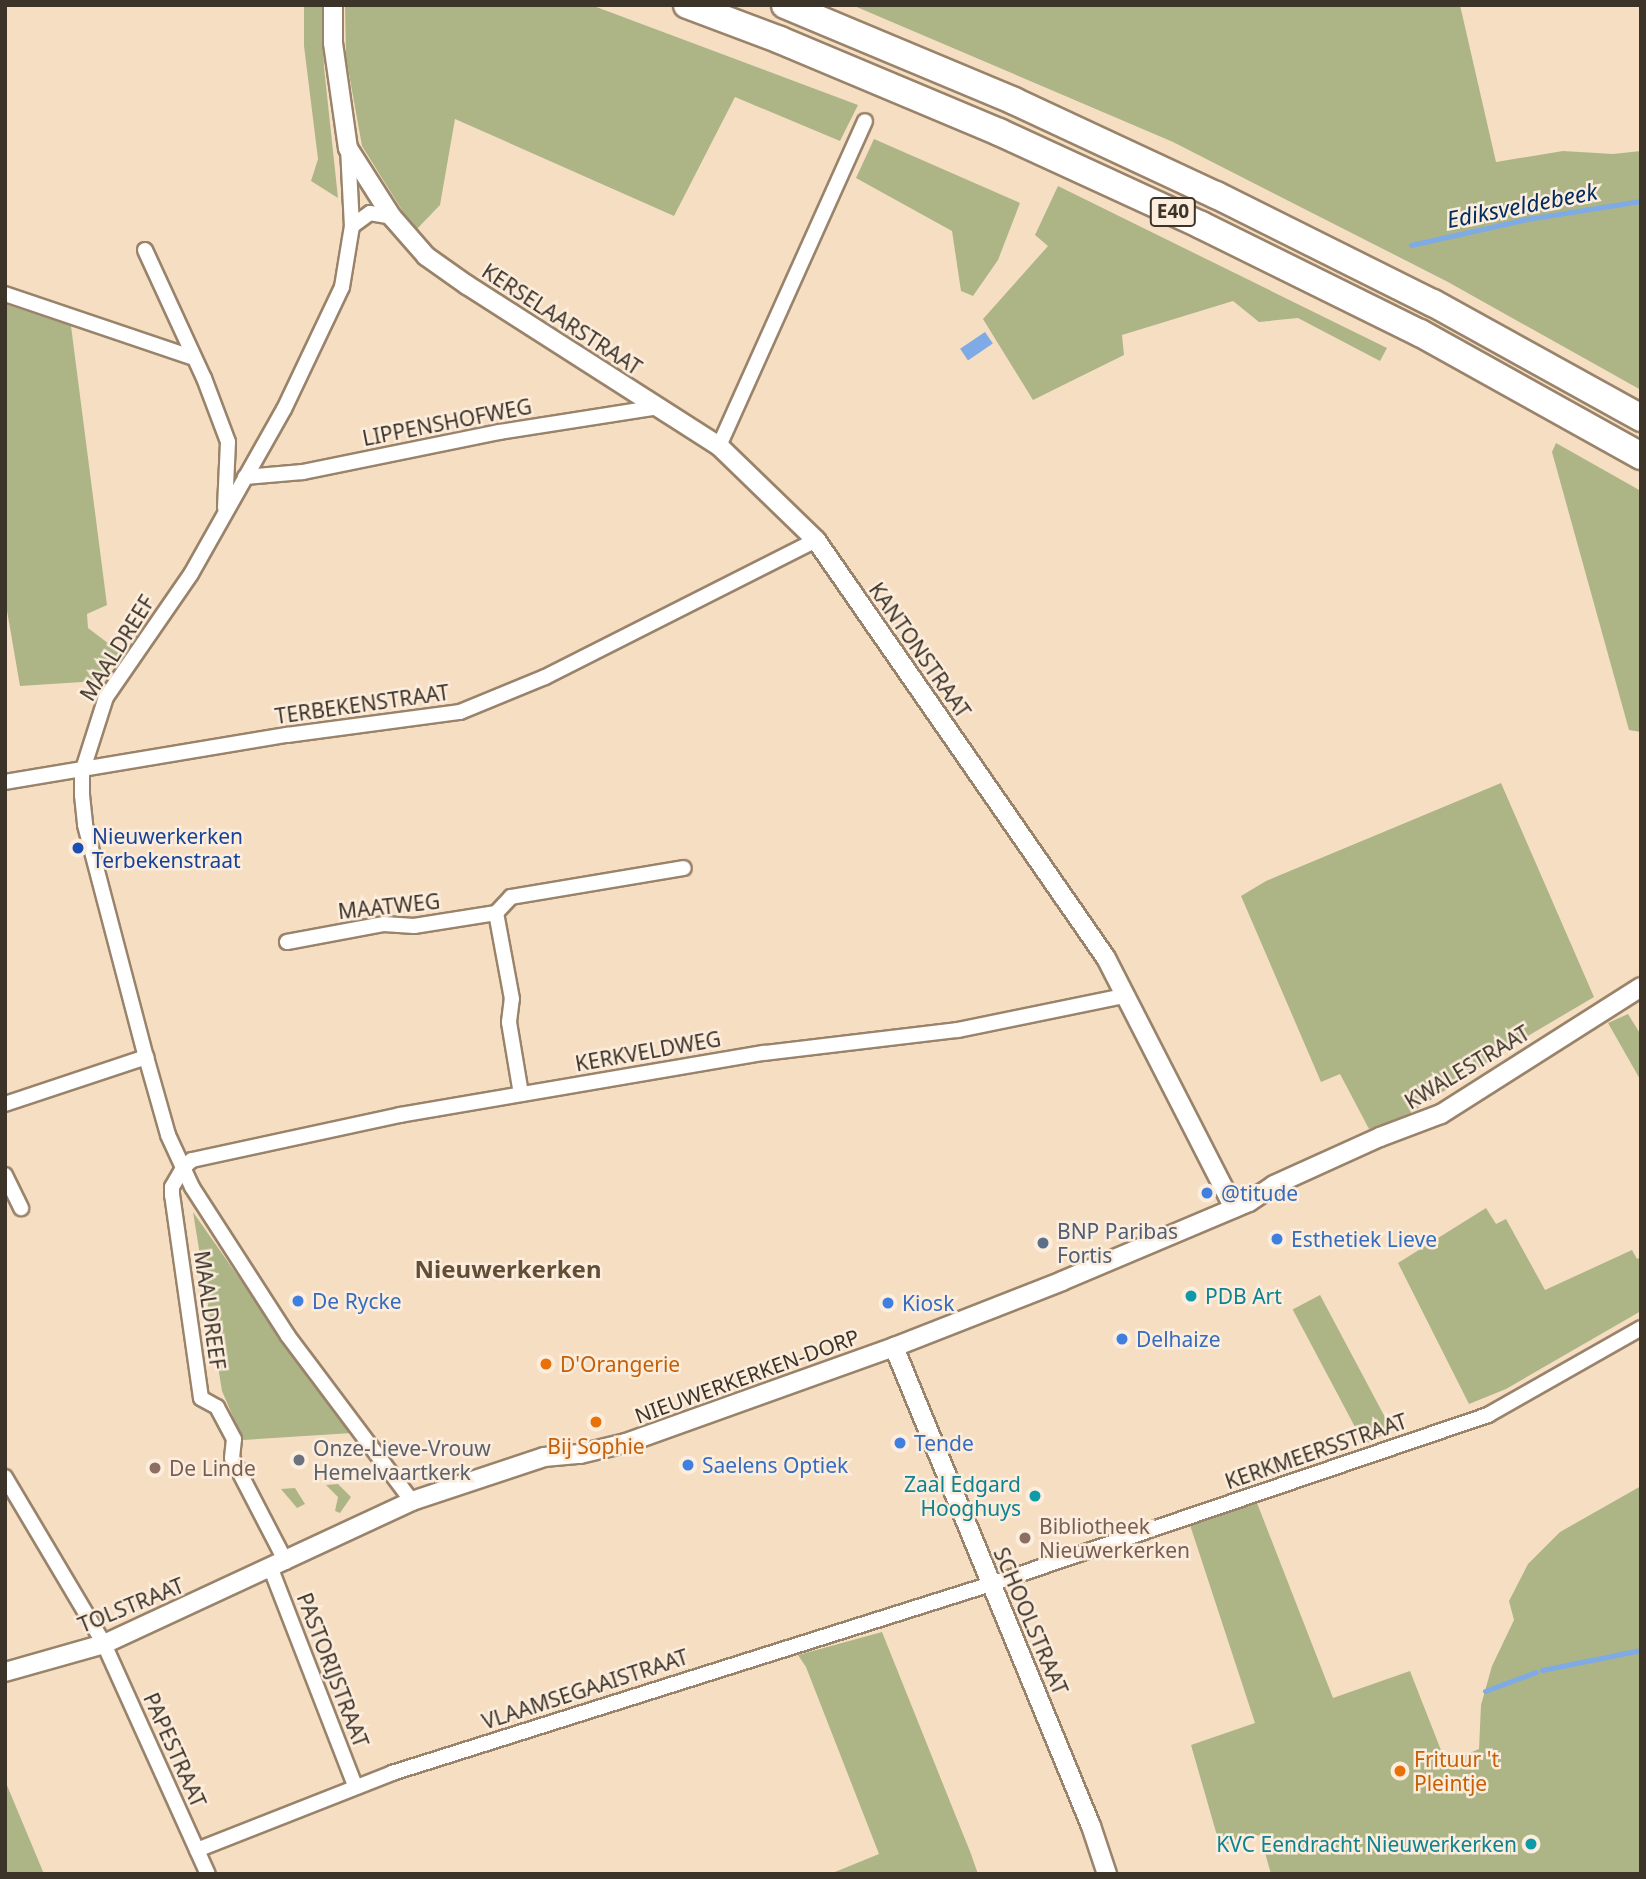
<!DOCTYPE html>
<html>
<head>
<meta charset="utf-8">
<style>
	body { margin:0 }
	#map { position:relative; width:1646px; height:1879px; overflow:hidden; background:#f6dec3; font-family:"Noto Sans",sans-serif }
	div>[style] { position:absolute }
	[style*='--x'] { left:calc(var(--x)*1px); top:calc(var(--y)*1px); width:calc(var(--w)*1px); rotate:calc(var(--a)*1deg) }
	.green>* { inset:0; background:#adb587; transform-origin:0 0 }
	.water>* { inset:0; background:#7eaae5; transform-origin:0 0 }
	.stream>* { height:5px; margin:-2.5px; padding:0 2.5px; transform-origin:2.5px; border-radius:2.5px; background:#7eaae5 }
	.roads { filter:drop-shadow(2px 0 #99836a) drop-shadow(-2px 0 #99836a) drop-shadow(0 2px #99836a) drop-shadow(0 -2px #99836a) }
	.minor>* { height:14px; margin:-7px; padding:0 7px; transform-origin:7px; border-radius:7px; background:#fff }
	.tertiary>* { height:18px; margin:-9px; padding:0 9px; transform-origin:9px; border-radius:9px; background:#fff }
	.motorway>* { height:26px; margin:-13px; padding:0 13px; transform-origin:13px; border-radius:13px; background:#fff }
	.dots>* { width:19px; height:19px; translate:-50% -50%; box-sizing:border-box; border:4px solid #fceddd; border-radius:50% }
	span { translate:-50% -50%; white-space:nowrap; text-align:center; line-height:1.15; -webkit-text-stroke:5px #fceddd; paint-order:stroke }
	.shield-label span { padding:2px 5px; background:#fceddd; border:2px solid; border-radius:5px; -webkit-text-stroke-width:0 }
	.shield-label { font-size:19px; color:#3c3329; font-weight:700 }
	.street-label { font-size:21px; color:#3c3329 }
	.transit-label { font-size:21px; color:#164399 }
	.left { translate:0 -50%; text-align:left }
	.shop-label { font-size:21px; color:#366cbe }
	.service-label { font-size:21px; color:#4e5e75 }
	.culture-label { font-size:21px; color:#0d838f }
	.right { translate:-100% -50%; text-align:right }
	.food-label { font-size:21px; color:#c56008 }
	.worship-label { font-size:21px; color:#5b616d }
	.education-label { font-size:21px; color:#785e54 }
	.water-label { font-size:23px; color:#012c60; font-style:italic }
	.quarter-label { font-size:24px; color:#624e37; font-weight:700 }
	.frame { position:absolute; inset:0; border:7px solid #3c3329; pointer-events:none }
</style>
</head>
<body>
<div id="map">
	<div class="green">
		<i style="clip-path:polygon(304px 5px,322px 5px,324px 67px,338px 198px,311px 181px,318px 159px,304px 46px)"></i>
		<i style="clip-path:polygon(345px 5px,591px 5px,858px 105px,840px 141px,735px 97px,674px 216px,455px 119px,440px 205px,415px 231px,362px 146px,346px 57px)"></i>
		<i style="clip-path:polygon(852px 5px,1460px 5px,1496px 162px,1563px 151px,1613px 154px,1641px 151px,1641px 390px,1448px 282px,1173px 142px)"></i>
		<i style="clip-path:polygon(874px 139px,1020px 203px,998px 260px,973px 296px,961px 291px,952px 231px,856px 178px)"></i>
		<i style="clip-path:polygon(1058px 186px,1387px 348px,1380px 361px,1298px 318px,1259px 322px,1233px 301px,1122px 335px,1124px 355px,1033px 400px,983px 319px,1048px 246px,1035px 235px)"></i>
		<i style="clip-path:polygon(5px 304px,71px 326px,107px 605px,87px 614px,88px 628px,121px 653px,98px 681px,20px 686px,5px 599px)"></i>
		<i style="clip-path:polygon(1556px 443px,1641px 491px,1641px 732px,1629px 730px,1552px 452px)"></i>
		<i style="clip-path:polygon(1501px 783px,1594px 997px,1516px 1043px,1408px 1115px,1369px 1129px,1340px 1074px,1321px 1082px,1241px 896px,1266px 881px)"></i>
		<i style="clip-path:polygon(1628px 1014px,1641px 1035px,1641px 1081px,1608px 1023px)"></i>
		<i style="clip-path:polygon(1486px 1208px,1496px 1224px,1506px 1219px,1545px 1290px,1632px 1250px,1637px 1259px,1641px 1257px,1641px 1311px,1506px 1389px,1469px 1404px,1398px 1263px)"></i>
		<i style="clip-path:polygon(193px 1212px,282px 1339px,352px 1433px,243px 1440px,222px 1391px)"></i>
		<i style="left:1320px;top:1295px;width:153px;height:31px;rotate:62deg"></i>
		<i style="clip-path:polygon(338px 1484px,351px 1497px,340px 1513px,335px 1511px,338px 1497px,326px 1485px)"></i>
		<i style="clip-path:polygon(1641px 1486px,1641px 1874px,1271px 1874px,1260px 1835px,1220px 1846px,1191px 1745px,1255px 1723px,1190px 1525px,1257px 1503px,1333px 1698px,1410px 1671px,1446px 1763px,1479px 1749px,1481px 1705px,1492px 1666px,1514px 1620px,1509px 1601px,1528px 1564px,1560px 1532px)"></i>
		<i style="clip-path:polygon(295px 1488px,305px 1504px,297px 1508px,281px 1489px)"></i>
		<i style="clip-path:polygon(882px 1632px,971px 1854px,978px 1874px,830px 1874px,879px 1854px,806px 1667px,798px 1655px)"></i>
		<i style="clip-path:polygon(5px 1783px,6px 1783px,44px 1874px,5px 1874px)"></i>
	</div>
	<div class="water">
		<i style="left:985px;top:332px;width:14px;height:30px;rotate:56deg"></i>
	</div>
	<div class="stream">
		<i style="--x:1411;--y:245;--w:119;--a:-12.6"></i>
		<i style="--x:1527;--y:219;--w:115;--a:-9"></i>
		<i style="--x:1542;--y:1670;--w:101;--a:-11.4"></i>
		<i style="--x:1485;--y:1691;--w:54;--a:-20.4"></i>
	</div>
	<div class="roads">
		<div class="minor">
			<i style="--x:348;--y:148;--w:78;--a:87.1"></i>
			<i style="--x:352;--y:226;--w:62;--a:99.3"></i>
			<i style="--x:342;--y:287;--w:135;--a:115.4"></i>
			<i style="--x:284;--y:409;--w:189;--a:119.4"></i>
			<i style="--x:191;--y:574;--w:150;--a:124.6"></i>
			<i style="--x:106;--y:697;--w:79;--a:107.7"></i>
			<i style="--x:82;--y:772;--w:23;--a:90"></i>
			<i style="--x:82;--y:795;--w:30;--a:84"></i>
			<i style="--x:85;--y:825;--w:240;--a:75.3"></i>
			<i style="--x:146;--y:1057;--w:81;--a:74.2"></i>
			<i style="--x:168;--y:1135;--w:57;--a:65.2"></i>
			<i style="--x:192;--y:1187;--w:177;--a:57.2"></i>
			<i style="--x:288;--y:1336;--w:206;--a:53.1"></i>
			<i style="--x:352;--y:226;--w:22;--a:-36"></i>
			<i style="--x:370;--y:213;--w:22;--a:10"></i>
			<i style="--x:145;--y:250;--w:141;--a:65.3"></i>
			<i style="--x:204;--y:378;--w:68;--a:69.4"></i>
			<i style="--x:228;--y:442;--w:66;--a:92.6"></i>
			<i style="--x:5;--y:294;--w:196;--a:18.7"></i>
			<i style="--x:719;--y:446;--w:356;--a:-65.8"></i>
			<i style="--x:245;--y:477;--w:58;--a:-4.9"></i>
			<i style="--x:303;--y:472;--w:200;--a:-11.5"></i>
			<i style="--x:499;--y:432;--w:161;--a:-8.9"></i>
			<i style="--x:5;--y:782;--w:286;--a:-9.5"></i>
			<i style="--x:287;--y:735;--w:175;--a:-7.6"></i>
			<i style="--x:460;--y:712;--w:92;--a:-22.4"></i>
			<i style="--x:545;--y:677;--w:304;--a:-26.8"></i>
			<i style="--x:287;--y:942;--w:99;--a:-10.5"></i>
			<i style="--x:384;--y:924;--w:30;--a:4"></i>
			<i style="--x:414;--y:926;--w:83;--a:-9"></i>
			<i style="--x:521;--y:1094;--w:73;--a:-99.5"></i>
			<i style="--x:509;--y:1022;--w:23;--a:-83"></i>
			<i style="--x:512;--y:999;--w:87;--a:-100.5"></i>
			<i style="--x:496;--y:913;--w:22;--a:-47"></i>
			<i style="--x:511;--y:897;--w:175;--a:-9.5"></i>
			<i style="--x:5;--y:1104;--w:149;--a:-18.4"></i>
			<i style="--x:5;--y:1175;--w:37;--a:64"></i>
			<i style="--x:5;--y:1477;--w:194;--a:59.3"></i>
			<i style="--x:104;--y:1644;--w:252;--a:65.7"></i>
			<i style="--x:286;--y:1562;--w:117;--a:-117.4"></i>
			<i style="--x:232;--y:1458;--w:19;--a:-84"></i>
			<i style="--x:234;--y:1439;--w:36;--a:-118"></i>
			<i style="--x:217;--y:1407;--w:18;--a:-151"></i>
			<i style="--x:201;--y:1398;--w:205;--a:-98.1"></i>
			<i style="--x:172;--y:1195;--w:8;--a:-90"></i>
			<i style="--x:172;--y:1187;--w:22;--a:-60"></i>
			<i style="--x:183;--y:1168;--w:12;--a:-42"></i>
			<i style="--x:192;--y:1160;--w:213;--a:-12.2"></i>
			<i style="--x:400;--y:1115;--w:369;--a:-9.7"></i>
			<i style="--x:764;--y:1053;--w:195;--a:-6.8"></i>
			<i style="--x:958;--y:1030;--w:169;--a:-11.6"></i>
			<i style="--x:271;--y:1569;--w:233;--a:68.8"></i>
			<i style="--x:197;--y:1850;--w:210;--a:-21.5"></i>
			<i style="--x:392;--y:1773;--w:628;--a:-17.51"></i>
			<i style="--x:991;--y:1584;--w:525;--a:-18.78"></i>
			<i style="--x:1488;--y:1415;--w:176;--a:-29.6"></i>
		</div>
		<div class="tertiary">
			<i style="--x:333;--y:5;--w:38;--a:90"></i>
			<i style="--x:333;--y:43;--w:106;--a:81.9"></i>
			<i style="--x:348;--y:148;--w:82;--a:57.5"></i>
			<i style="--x:392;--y:217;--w:52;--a:48.9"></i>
			<i style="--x:426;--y:256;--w:50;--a:35.3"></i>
			<i style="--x:467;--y:285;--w:299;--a:32.6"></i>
			<i style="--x:719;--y:446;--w:135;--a:44.1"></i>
			<i style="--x:816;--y:540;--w:509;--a:55.25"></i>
			<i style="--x:1106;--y:958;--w:281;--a:62.9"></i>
			<i style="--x:894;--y:1347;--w:518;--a:67.64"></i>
			<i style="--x:1091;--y:1826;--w:51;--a:71.6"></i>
			<i style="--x:5;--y:1672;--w:103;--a:-15.8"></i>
			<i style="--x:104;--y:1644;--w:340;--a:-24.9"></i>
			<i style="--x:412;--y:1501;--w:139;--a:-18.4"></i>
			<i style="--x:544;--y:1457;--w:36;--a:-5"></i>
			<i style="--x:580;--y:1454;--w:47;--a:-13.4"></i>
			<i style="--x:626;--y:1443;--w:285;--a:-19.7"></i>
			<i style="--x:894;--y:1347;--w:180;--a:-21.4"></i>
			<i style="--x:1062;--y:1281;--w:203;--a:-22.9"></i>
			<i style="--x:1249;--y:1202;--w:30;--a:-34"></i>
			<i style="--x:1274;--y:1185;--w:116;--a:-24.4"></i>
			<i style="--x:1380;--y:1137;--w:65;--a:-20.7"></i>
			<i style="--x:1441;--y:1114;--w:237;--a:-32.4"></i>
		</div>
		<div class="motorway">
			<i style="--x:687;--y:5;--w:99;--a:20.6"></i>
			<i style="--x:780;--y:40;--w:238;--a:22.8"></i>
			<i style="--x:999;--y:132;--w:222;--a:24.7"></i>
			<i style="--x:1201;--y:225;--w:244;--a:26.3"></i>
			<i style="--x:1420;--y:333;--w:253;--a:29.1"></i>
			<i style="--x:785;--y:5;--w:248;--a:22.7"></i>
			<i style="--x:1014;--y:101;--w:223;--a:25"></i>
			<i style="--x:1216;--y:195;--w:242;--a:26.5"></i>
			<i style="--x:1433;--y:303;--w:238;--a:28.9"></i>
		</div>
	</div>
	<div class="dots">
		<i style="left:78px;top:848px;background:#1a4fb4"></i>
		<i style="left:1207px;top:1193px;background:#3f7fe0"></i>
		<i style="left:1277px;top:1239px;background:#3f7fe0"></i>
		<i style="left:1043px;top:1243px;background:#5c6f8a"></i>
		<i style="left:1191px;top:1296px;background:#0f9aa8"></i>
		<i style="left:298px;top:1301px;background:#3f7fe0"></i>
		<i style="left:888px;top:1303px;background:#3f7fe0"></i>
		<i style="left:1122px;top:1339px;background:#3f7fe0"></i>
		<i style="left:546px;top:1364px;background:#e8710a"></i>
		<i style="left:596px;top:1422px;background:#e8710a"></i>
		<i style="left:900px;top:1443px;background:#3f7fe0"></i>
		<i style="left:299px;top:1460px;background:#6b7280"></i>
		<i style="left:688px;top:1465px;background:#3f7fe0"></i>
		<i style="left:155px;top:1468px;background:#8d6e63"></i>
		<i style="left:1035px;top:1496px;background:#0f9aa8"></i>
		<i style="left:1025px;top:1538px;background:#8d6e63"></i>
		<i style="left:1400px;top:1771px;background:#e8710a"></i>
		<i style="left:1531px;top:1844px;background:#0f9aa8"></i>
	</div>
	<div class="shield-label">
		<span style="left:1173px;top:212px">E40</span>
	</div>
	<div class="street-label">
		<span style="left:562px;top:319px;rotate:33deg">KERSELAARSTRAAT</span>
		<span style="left:447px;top:422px;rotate:-11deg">LIPPENSHOFWEG</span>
		<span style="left:117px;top:648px;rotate:-58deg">MAALDREEF</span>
		<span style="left:920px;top:650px;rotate:55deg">KANTONSTRAAT</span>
		<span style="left:362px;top:704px;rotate:-8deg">TERBEKENSTRAAT</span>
		<span style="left:389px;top:906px;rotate:-6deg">MAATWEG</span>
		<span style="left:648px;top:1051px;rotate:-10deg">KERKVELDWEG</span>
		<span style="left:1467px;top:1067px;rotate:-31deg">KWALESTRAAT</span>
		<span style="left:210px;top:1310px;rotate:82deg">MAALDREEF</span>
		<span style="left:747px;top:1376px;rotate:-20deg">NIEUWERKERKEN-DORP</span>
		<span style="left:1316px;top:1451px;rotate:-19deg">KERKMEERSSTRAAT</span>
		<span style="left:131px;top:1605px;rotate:-22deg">TOLSTRAAT</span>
		<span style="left:1031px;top:1621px;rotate:67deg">SCHOOLSTRAAT</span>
		<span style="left:333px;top:1670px;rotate:69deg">PASTORIJSTRAAT</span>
		<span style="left:585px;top:1689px;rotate:-18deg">VLAAMSEGAAISTRAAT</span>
		<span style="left:175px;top:1750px;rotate:66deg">PAPESTRAAT</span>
	</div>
	<div class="transit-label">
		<span class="left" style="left:92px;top:848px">Nieuwerkerken<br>Terbekenstraat</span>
	</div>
	<div class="shop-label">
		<span class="left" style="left:1221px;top:1193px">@titude</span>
		<span class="left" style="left:1291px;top:1239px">Esthetiek Lieve</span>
		<span class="left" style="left:312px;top:1301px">De Rycke</span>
		<span class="left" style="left:902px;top:1303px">Kiosk</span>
		<span class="left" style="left:1136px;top:1339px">Delhaize</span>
		<span class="left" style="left:914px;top:1443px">Tende</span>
		<span class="left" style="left:702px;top:1465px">Saelens Optiek</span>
	</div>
	<div class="service-label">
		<span class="left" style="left:1057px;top:1243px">BNP Paribas<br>Fortis</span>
	</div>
	<div class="culture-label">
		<span class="left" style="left:1205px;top:1296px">PDB Art</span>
		<span class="right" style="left:1021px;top:1496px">Zaal Edgard<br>Hooghuys</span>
		<span class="right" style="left:1517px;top:1844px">KVC Eendracht Nieuwerkerken</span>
	</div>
	<div class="food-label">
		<span class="left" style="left:560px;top:1364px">D'Orangerie</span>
		<span style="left:596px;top:1446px">Bij Sophie</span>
		<span class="left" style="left:1414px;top:1771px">Frituur 't<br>Pleintje</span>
	</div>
	<div class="worship-label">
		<span class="left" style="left:313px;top:1460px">Onze-Lieve-Vrouw<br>Hemelvaartkerk</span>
	</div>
	<div class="education-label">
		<span class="left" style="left:169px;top:1468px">De Linde</span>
		<span class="left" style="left:1039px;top:1538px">Bibliotheek<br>Nieuwerkerken</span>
	</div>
	<div class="water-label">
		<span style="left:1522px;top:205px;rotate:-11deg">Ediksveldebeek</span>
	</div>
	<div class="quarter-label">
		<span style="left:508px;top:1269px">Nieuwerkerken</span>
	</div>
	<div class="frame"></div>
</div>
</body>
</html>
